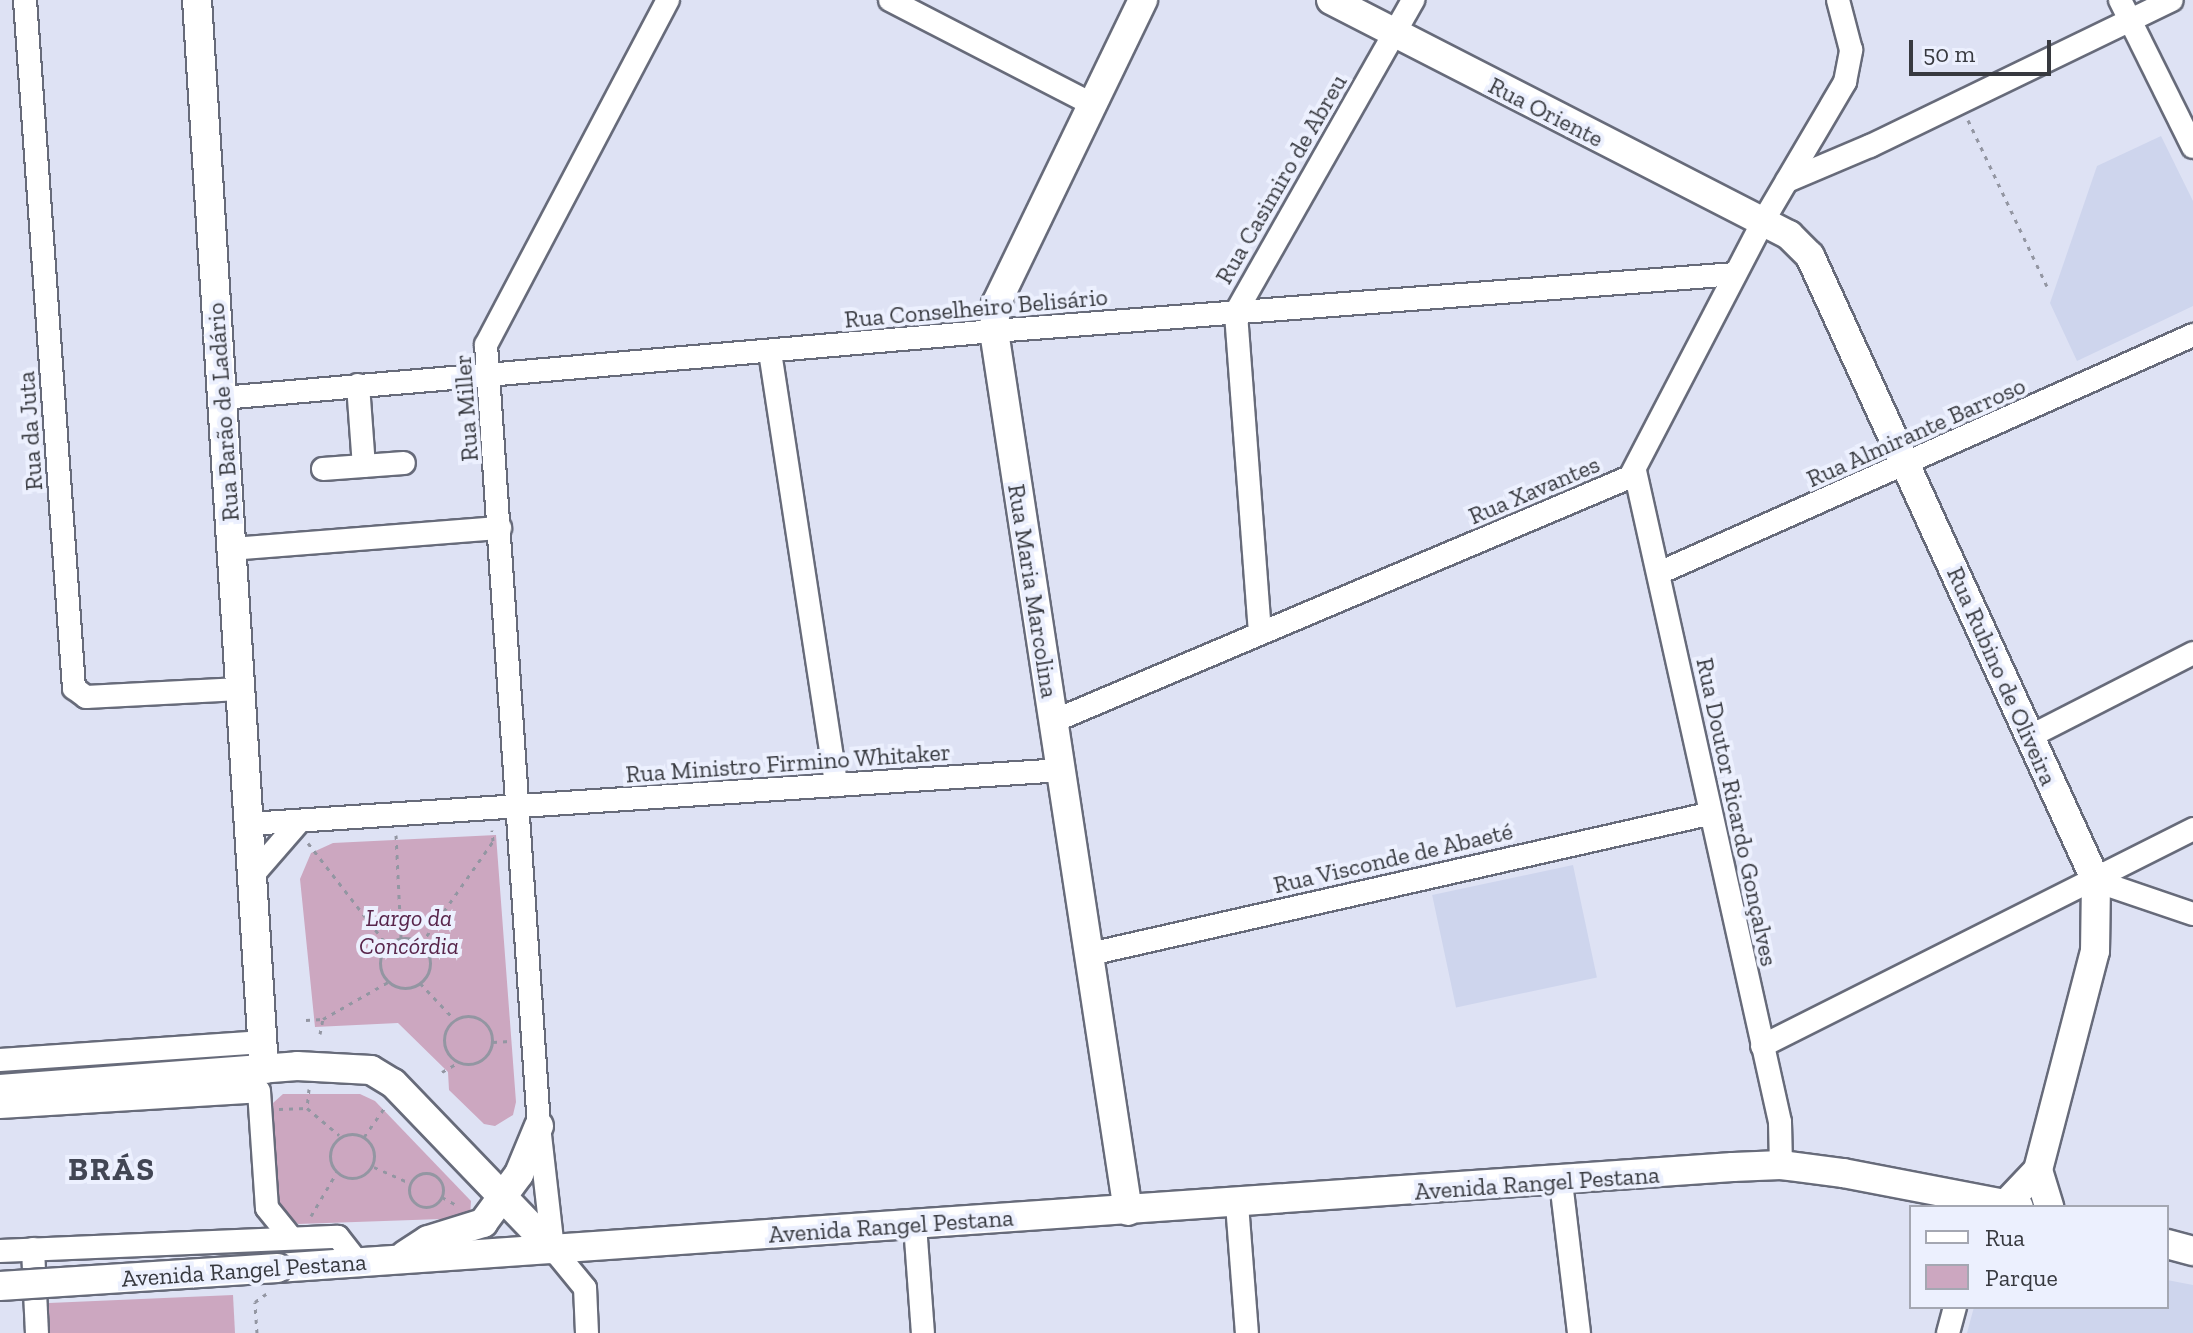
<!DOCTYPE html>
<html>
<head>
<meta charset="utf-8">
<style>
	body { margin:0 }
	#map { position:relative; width:2193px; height:1333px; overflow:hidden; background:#dee2f4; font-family:"Zilla Slab",serif }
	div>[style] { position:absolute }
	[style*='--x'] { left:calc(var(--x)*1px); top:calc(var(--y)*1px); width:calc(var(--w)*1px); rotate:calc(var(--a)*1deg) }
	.built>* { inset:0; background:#ced5ed; transform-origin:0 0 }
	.green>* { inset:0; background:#cca7c0 }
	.path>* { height:3px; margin-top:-1.5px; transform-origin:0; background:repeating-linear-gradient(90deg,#9396a2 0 4px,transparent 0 10px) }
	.path>.ring { margin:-1.5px; padding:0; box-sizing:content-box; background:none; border:3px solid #9396a2; border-radius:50% }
	.roads { filter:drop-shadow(2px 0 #676b7a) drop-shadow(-2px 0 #676b7a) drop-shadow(0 2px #676b7a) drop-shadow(0 -2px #676b7a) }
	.minor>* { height:22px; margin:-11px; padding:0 11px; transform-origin:11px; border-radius:11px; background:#fff }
	.major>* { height:28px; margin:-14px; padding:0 14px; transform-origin:14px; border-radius:14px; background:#fff }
	.bridges { filter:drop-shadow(2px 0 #676b7a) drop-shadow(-2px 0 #676b7a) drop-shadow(0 2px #676b7a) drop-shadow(0 -2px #676b7a) }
	.major-bridge>* { height:28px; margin:-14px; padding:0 14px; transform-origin:14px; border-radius:14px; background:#fff }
	span { translate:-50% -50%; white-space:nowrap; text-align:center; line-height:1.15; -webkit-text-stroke:8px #ecf0fe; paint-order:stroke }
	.street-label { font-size:24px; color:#37393f }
	.park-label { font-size:24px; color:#58254b; font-style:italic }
	.district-label { font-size:32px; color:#424654; font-weight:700; letter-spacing:2px }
	.legend { position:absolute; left:1909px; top:1205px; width:260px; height:104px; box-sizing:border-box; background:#ecf0fe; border:2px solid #a4a7b2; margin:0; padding:10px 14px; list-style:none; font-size:24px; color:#37393f }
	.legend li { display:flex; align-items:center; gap:16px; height:40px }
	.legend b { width:40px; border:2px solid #a4a7b2 }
	.scale { position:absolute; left:1909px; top:40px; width:142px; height:36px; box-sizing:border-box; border:4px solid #37393f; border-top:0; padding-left:10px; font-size:24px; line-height:28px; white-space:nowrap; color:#37393f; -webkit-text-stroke:6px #ecf0fe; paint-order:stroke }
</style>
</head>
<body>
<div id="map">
	<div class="built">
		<i style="clip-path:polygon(2161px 136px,2193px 201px,2193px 306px,2077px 361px,2050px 303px,2097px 166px)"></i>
		<i style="left:1573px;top:865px;width:115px;height:144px;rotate:78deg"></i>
		<i style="clip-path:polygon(2167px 1280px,2193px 1285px,2193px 1333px,1967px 1333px,1974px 1307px,2167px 1307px)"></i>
	</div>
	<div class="green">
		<i style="clip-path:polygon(496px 835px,516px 1102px,513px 1115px,495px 1126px,484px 1124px,449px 1090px,448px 1072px,398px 1023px,315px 1027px,300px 879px,311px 853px,333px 843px)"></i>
		<i style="clip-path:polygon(283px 1094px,360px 1094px,375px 1101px,471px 1201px,470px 1218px,298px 1224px,278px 1204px,273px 1103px)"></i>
		<i style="clip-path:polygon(233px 1295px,235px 1333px,25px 1333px,26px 1304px)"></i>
	</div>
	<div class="path">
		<i style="--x:1968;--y:120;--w:184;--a:64.6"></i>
		<i style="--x:396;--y:835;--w:103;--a:87.2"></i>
		<i style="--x:308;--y:843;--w:129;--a:52.2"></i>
		<i class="ring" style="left:380px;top:938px;width:47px;height:47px"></i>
		<i style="--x:421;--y:944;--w:126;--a:-55"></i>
		<i style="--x:493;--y:841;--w:11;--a:-95"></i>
		<i style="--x:420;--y:983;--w:51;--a:46.6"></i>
		<i class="ring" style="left:444px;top:1016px;width:45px;height:45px"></i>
		<i style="--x:306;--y:1020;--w:17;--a:-3"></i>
		<i style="--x:320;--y:1034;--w:15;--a:-79"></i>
		<i style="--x:323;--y:1019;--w:75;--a:-29.6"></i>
		<i style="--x:493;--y:1042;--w:20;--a:-3"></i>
		<i style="--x:442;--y:1072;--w:20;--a:-30"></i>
		<i style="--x:309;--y:1089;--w:19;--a:96"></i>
		<i style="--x:307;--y:1108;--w:42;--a:40.2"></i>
		<i style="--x:279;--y:1109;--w:28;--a:-2"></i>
		<i class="ring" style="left:330px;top:1134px;width:41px;height:41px"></i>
		<i style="--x:364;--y:1137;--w:35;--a:-55"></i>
		<i style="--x:374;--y:1167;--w:39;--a:24"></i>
		<i class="ring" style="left:409px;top:1173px;width:31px;height:31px"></i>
		<i style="--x:442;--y:1197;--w:18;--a:29"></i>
		<i style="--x:311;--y:1216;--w:51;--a:-59.4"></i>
		<i style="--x:257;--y:1333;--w:31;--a:-94"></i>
		<i style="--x:255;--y:1302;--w:14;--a:-36"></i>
	</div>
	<div class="roads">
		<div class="minor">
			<i style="--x:25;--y:0;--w:690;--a:85.93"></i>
			<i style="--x:74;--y:688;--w:15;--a:37"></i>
			<i style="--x:86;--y:697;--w:154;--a:-3"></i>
			<i style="--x:890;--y:0;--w:229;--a:27.3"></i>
			<i style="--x:2120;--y:0;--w:164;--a:63.6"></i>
			<i style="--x:1787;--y:181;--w:90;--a:-22.9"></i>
			<i style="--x:1870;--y:146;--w:335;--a:-25.8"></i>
			<i style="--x:770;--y:352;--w:438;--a:81.3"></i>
			<i style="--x:358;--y:385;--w:81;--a:85.8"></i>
			<i style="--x:222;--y:398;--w:775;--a:-4.96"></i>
			<i style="--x:994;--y:331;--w:743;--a:-4.4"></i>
			<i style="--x:323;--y:469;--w:81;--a:-4.2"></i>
			<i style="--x:1635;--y:471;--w:667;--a:77.44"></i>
			<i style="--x:1780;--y:1122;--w:43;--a:88.7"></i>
			<i style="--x:231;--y:549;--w:270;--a:-4.5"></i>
			<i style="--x:1659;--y:573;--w:585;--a:-24.02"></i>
			<i style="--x:1260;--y:633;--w:322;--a:-94.3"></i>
			<i style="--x:1236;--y:312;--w:359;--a:-60.4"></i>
			<i style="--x:1054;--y:721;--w:626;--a:-22.96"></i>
			<i style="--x:1630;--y:477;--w:286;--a:-62.5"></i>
			<i style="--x:1762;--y:223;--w:164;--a:-59.5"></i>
			<i style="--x:1845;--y:82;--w:33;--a:-79"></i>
			<i style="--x:1851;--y:50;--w:52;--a:-104.6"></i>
			<i style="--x:2029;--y:737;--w:184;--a:-27.1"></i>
			<i style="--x:249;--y:824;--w:814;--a:-3.8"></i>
			<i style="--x:252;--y:876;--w:70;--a:-49"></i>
			<i style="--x:2096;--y:881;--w:102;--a:18.8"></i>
			<i style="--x:1090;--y:954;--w:634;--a:-12.76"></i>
			<i style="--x:1762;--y:1046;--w:483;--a:-26.7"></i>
			<i style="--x:0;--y:1060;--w:264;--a:-3.9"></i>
			<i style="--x:0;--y:1107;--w:259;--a:-3.5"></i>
			<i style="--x:259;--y:1091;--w:117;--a:86.1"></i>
			<i style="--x:267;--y:1208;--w:36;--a:51"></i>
			<i style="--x:1561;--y:1182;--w:152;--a:83.2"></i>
			<i style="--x:1237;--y:1204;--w:129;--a:85.6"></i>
			<i style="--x:915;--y:1225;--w:108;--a:85.8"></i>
			<i style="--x:33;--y:1249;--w:84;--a:87.3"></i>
			<i style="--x:0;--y:1251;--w:338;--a:-2.4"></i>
			<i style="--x:338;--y:1237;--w:33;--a:52"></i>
			<i style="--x:587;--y:1333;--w:45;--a:-92.5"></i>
			<i style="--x:585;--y:1288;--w:50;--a:-129.4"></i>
			<i style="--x:553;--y:1249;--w:124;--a:-96.5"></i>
			<i style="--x:539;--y:1126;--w:783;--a:-93.88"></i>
			<i style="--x:486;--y:345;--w:390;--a:-62.2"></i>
			<i style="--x:1948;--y:1333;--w:27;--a:-75"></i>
		</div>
		<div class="major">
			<i style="--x:197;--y:0;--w:1071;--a:86.41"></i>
			<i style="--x:1331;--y:0;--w:515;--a:27.16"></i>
			<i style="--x:1789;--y:235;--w:30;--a:45"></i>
			<i style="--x:1810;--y:256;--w:687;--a:65.41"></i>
			<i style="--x:2096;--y:881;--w:70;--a:90.8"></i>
			<i style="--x:2095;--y:951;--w:226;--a:104.6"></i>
			<i style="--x:2038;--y:1170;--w:47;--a:133.3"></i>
			<i style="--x:0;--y:1089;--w:298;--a:-4.4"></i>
			<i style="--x:297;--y:1066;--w:74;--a:3.1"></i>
			<i style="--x:371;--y:1070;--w:26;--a:31"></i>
			<i style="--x:393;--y:1083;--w:231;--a:46.1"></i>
			<i style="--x:2038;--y:1170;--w:39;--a:73"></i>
			<i style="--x:1128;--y:1211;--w:890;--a:-98.66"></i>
			<i style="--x:994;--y:331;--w:27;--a:-86"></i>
			<i style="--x:996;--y:304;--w:338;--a:-64.2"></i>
			<i style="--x:2167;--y:1244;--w:27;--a:15"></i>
			<i style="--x:405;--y:1255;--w:27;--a:-33"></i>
			<i style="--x:428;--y:1240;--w:58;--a:-17.2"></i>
			<i style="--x:483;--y:1223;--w:61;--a:-53.7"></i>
			<i style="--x:519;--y:1174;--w:52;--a:-67.4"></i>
			<i style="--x:277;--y:1268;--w:1459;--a:-3.97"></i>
			<i style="--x:1733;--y:1167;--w:48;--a:-2.4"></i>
			<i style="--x:1781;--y:1165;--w:63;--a:7.4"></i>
			<i style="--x:1843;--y:1173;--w:179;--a:10.9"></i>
		</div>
	</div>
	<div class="bridges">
		<div class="major-bridge">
			<i style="--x:0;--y:1286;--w:278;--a:-3.7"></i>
		</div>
	</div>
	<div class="street-label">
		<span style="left:1546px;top:112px;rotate:27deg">Rua Oriente</span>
		<span style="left:1281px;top:179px;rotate:-60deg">Rua Casimiro de Abreu</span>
		<span style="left:976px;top:308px;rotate:-5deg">Rua Conselheiro Belisário</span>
		<span style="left:466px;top:408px;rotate:-94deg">Rua Miller</span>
		<span style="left:223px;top:412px;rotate:-94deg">Rua Barão de Ladário</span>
		<span style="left:30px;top:431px;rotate:-94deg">Rua da Juta</span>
		<span style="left:1916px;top:432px;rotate:-24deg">Rua Almirante Barroso</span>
		<span style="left:1534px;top:490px;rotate:-23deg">Rua Xavantes</span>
		<span style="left:1033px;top:591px;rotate:81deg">Rua Maria Marcolina</span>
		<span style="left:2002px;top:676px;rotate:66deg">Rua Rubino de Oliveira</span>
		<span style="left:788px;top:763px;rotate:-4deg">Rua Ministro Firmino Whitaker</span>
		<span style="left:1737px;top:812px;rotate:78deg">Rua Doutor Ricardo Gonçalves</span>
		<span style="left:1393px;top:858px;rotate:-13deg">Rua Visconde de Abaeté</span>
		<span style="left:1537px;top:1183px;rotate:-4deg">Avenida Rangel Pestana</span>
		<span style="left:891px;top:1226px;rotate:-4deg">Avenida Rangel Pestana</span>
		<span style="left:244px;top:1270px;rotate:-4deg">Avenida Rangel Pestana</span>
	</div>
	<div class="park-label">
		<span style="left:409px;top:932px">Largo da<br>Concórdia</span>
	</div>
	<div class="district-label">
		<span style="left:112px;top:1169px">BRÁS</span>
	</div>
	<ul class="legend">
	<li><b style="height:10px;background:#fff"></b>Rua</li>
	<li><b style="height:22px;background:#cca7c0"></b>Parque</li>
	</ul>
	<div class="scale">50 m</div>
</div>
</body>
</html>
